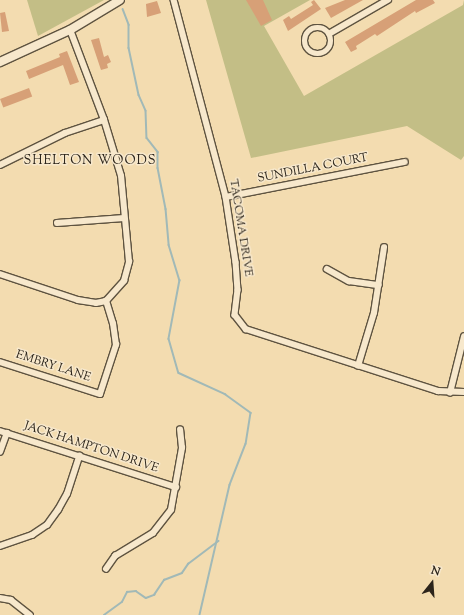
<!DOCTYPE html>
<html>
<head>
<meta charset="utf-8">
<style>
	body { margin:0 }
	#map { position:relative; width:464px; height:615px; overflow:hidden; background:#f3dcb0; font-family:"Sorts Mill Goudy",serif }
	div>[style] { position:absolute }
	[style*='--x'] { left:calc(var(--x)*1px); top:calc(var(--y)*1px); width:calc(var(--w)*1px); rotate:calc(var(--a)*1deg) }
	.green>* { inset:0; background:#c3be86 }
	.stream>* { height:1.5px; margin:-0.75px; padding:0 0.75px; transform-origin:0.75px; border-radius:0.75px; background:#a1b9b7 }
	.building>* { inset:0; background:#d7a077; transform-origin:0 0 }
	.roads { filter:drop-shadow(1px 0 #5e5340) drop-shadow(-1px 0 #5e5340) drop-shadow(0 1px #5e5340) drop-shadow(0 -1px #5e5340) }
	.street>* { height:5.5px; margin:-2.75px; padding:0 2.75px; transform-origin:2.75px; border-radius:2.75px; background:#f7e8cc }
	.street>.ring { margin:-2.75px; padding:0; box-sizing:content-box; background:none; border:5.5px solid #f7e8cc; border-radius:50% }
	.secondary>* { height:8px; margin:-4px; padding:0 4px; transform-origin:4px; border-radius:4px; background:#f7e8cc }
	span { translate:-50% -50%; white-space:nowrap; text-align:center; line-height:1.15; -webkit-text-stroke:3px #f7e8cc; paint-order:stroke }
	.street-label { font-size:12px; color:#2c251b }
	.neighbourhood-label { font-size:13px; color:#2c251b; letter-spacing:1px }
	.north { position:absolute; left:412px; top:563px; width:40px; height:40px; -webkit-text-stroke:3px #f7e8cc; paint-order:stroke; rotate:17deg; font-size:11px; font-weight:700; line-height:16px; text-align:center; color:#2c251b }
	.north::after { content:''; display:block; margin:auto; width:14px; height:18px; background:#2c251b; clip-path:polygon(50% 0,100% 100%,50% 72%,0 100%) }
</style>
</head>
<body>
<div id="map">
	<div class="green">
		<i style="clip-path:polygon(27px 0,104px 0,38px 36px)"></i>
		<i style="clip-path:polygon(206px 0,310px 0,264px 26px,304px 96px,463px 5px,464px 0,464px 156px,461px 160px,407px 126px,251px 158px)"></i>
	</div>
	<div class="stream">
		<i style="--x:123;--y:9;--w:17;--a:69"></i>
		<i style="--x:129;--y:25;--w:23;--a:90"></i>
		<i style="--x:129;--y:48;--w:48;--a:78"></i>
		<i style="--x:139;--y:95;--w:17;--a:66"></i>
		<i style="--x:146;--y:111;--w:27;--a:88"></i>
		<i style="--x:147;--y:138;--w:18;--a:52"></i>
		<i style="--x:158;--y:152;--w:16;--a:90"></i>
		<i style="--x:158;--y:168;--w:42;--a:79"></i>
		<i style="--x:166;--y:209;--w:36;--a:85"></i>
		<i style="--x:169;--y:245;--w:37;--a:73"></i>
		<i style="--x:180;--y:280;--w:60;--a:100.6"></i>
		<i style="--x:169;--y:339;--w:35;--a:74"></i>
		<i style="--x:179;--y:373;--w:51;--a:24.5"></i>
		<i style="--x:225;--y:394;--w:32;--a:36"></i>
		<i style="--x:251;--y:413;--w:31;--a:99"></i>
		<i style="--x:246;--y:444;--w:44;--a:111.3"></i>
		<i style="--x:230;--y:485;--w:133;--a:103"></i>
		<i style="--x:104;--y:615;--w:22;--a:-36"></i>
		<i style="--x:122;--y:602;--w:11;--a:-63"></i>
		<i style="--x:127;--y:592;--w:9;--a:-6"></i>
		<i style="--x:136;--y:591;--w:12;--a:35"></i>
		<i style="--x:146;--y:598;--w:9;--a:-21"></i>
		<i style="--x:154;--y:595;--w:18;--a:-56"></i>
		<i style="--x:164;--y:580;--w:19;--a:-21"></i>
		<i style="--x:182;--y:573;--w:11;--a:-56"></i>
		<i style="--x:188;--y:564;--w:38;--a:-37"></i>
	</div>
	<div class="building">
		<i style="clip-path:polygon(246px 0,263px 0,272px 20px,261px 26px)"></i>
		<i style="clip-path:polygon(314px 0,321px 9px,288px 31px,283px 20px,289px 16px,291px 19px,313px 5px,311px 2px)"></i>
		<i style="clip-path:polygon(345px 0,363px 0,331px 18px,325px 8px)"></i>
		<i style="clip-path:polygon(416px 0,433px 0,435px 3px,416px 13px,415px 11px,377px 36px,375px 34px,356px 46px,357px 49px,351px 52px,345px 42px)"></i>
		<i style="clip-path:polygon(157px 1px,161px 13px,147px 17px,146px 4px)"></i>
		<i style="clip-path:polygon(5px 12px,9px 31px,2px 32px,0 13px)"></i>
		<i style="clip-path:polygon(99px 38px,104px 57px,108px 55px,111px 62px,107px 64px,108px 68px,101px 70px,91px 40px)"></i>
		<i style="clip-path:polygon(67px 51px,79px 82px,70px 85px,63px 65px,29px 79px,26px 71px,60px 57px,59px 54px)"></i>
		<i style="left:29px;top:88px;width:9px;height:31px;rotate:69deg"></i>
	</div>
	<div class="roads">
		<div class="street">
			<i style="--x:174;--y:0;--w:204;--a:75.2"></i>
			<i style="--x:226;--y:197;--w:66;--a:81.3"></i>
			<i style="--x:236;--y:262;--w:28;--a:86"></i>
			<i style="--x:238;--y:290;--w:25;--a:97"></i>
			<i style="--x:235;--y:315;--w:18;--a:52"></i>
			<i style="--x:246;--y:329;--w:202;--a:17.9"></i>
			<i style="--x:438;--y:391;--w:26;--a:2"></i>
			<i class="ring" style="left:305px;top:28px;width:20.5px;height:20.5px"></i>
			<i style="--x:329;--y:34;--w:68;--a:-30"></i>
			<i style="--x:0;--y:165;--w:72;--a:-26.2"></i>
			<i style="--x:65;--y:133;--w:41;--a:-18.4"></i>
			<i style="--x:226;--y:197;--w:182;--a:-11.1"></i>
			<i style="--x:57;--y:223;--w:67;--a:-4.3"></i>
			<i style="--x:327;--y:269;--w:25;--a:29"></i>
			<i style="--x:349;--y:281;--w:30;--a:8"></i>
			<i style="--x:0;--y:274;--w:82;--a:18.4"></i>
			<i style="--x:78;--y:300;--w:18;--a:9"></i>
			<i style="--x:96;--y:303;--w:10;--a:-11"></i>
			<i style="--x:106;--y:301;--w:27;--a:-48"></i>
			<i style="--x:124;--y:281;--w:20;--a:-75"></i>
			<i style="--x:129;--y:262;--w:86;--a:-95.3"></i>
			<i style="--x:121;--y:176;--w:59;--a:-106.9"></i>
			<i style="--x:104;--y:120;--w:96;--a:-110.7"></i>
			<i style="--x:0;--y:362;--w:105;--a:17.7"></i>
			<i style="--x:100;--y:394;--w:52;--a:-71.9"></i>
			<i style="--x:116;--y:345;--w:21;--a:-98"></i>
			<i style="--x:113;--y:324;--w:24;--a:-107"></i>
			<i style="--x:358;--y:366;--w:55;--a:-73.2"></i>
			<i style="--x:374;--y:313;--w:66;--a:-81.3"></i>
			<i style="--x:450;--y:393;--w:58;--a:-76"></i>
			<i style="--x:0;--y:431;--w:185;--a:17.7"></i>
			<i style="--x:0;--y:452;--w:20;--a:-70"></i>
			<i style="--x:0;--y:546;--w:34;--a:-19"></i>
			<i style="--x:32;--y:535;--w:18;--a:-34"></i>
			<i style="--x:47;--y:525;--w:19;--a:-54"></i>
			<i style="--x:58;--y:510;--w:18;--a:-61"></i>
			<i style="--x:67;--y:494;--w:40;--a:-72"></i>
			<i style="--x:106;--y:569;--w:16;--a:-55"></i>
			<i style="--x:115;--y:556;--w:44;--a:-31.2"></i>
			<i style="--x:153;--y:533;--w:29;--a:-52"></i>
			<i style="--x:171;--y:510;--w:63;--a:-79.9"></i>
			<i style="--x:182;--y:448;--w:18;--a:-96"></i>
			<i style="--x:0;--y:598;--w:11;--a:10"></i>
			<i style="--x:11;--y:600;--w:24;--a:38"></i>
		</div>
		<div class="secondary">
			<i style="--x:0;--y:62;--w:77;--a:-24.6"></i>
			<i style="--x:70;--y:30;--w:58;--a:-31"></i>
		</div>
	</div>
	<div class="street-label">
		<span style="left:313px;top:169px;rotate:-11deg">SUNDILLA COURT</span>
		<span style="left:240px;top:228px;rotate:81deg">TACOMA DRIVE</span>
		<span style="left:53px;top:367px;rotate:18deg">EMBRY LANE</span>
		<span style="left:91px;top:448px;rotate:18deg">JACK HAMPTON DRIVE</span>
	</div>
	<div class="neighbourhood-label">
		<span style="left:90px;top:161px">SHELTON WOODS</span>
	</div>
	<div class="north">N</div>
</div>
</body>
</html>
